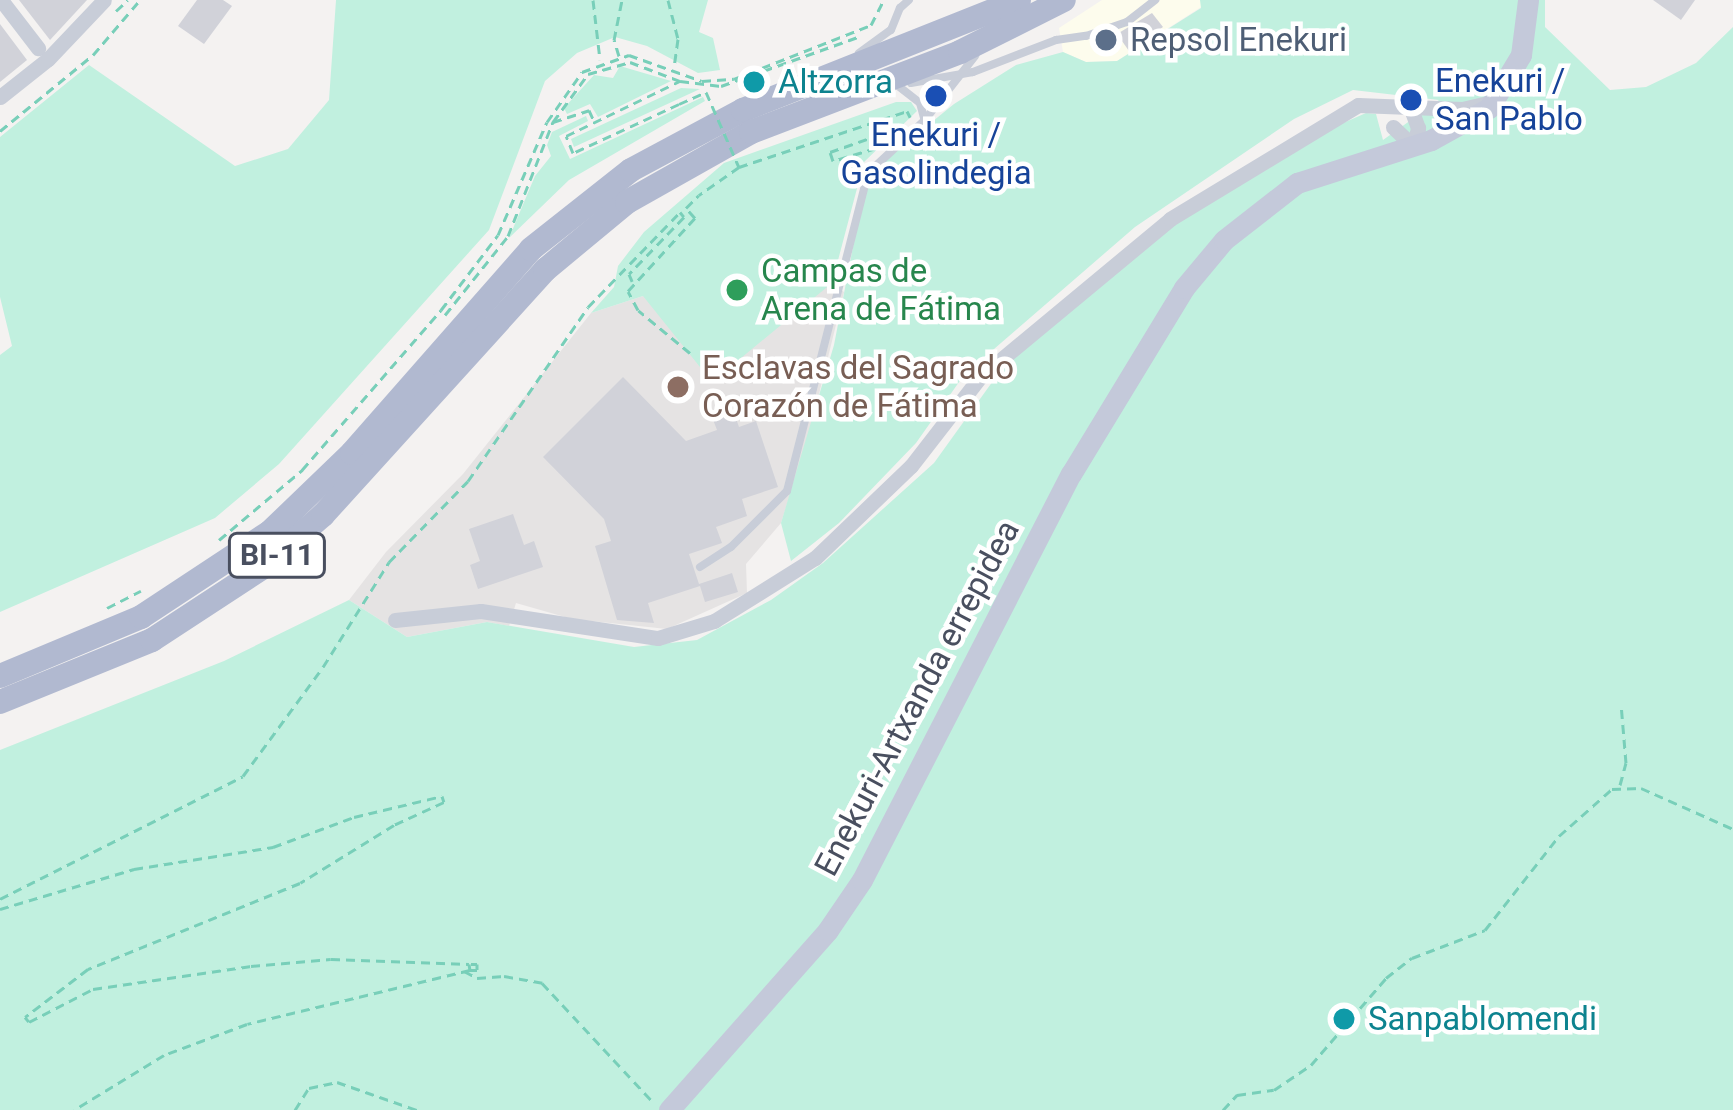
<!DOCTYPE html>
<html>
<head>
<meta charset="utf-8">
<style>
	body { margin:0 }
	#map { position:relative; width:1733px; height:1110px; overflow:hidden; background:#f4f2f1; font-family:Roboto,sans-serif }
	div>[style] { position:absolute }
	[style*='--x'] { left:calc(var(--x)*1px); top:calc(var(--y)*1px); width:calc(var(--w)*1px); rotate:calc(var(--a)*1deg) }
	.commercial>* { inset:0; background:#fdfced }
	.education>* { inset:0; background:#e5e3e3 }
	.green>* { inset:0; background:#c1f0df }
	.building>* { inset:0; background:#d1d2d9 }
	.path>* { height:3px; margin-top:-1.5px; transform-origin:0; background:repeating-linear-gradient(90deg,#78cfb9 0 9px,transparent 0 15px) }
	.lane>* { height:8px; margin:-4px; padding:0 4px; transform-origin:4px; border-radius:4px; background:#c8cdd8 }
	.street>* { height:15px; margin:-7.5px; padding:0 7.5px; transform-origin:7.5px; border-radius:7.5px; background:#c8cdd8 }
	.secondary>* { height:21px; margin:-10.5px; padding:0 10.5px; transform-origin:10.5px; border-radius:10.5px; background:#c4c9da }
	.primary>* { height:24px; margin:-12px; padding:0 12px; transform-origin:12px; border-radius:12px; background:#b1b9d0 }
	.path-bridge>* { height:3px; margin-top:-1.5px; transform-origin:0; background:repeating-linear-gradient(90deg,#78cfb9 0 9px,transparent 0 15px) }
	.dots>* { width:33px; height:33px; translate:-50% -50%; box-sizing:border-box; border:6px solid #fff; border-radius:50% }
	span { translate:-50% -50%; white-space:nowrap; text-align:center; line-height:1.15; -webkit-text-stroke:9px #fff; paint-order:stroke }
	.shield-label span { padding:3px 9px; background:#fff; border:3px solid; border-radius:9px; -webkit-text-stroke-width:0 }
	.shield-label { font-size:30px; color:#494f5f; font-weight:700 }
	.service-label { font-size:33px; color:#4e5e75 }
	.left { translate:0 -50%; text-align:left }
	.transit-label { font-size:33px; color:#164399 }
	.culture-label { font-size:33px; color:#0d838f }
	.leisure-label { font-size:33px; color:#27864d }
	.education-label { font-size:33px; color:#785e54 }
	.street-label { font-size:33px; color:#494f5f }
</style>
</head>
<body>
<div id="map">
	<div class="commercial">
		<i style="clip-path:polygon(1102px 0,1201px 0,1201px 7px,1117px 61px,1086px 62px,1063px 52px,1059px 28px)"></i>
	</div>
	<div class="education">
		<i style="clip-path:polygon(835px 272px,832px 283px,844px 292px,809px 435px,781px 523px,746px 564px,747px 593px,667px 629px,572px 619px,516px 603px,509px 626px,487px 622px,407px 637px,349px 600px,386px 552px,463px 474px,591px 313px,643px 296px)"></i>
	</div>
	<div class="green">
		<i style="clip-path:polygon(336px 0,708px 0,699px 32px,713px 38px,720px 70px,698px 73px,647px 46px,615px 37px,577px 53px,545px 81px,489px 230px,279px 464px,215px 518px,0 612px,0 355px,12px 346px,0 297px,0 137px,89px 65px,235px 166px,288px 149px,329px 100px)"></i>
		<i style="clip-path:polygon(1200px 0,1545px 0,1545px 27px,1610px 90px,1646px 87px,1696px 63px,1733px 27px,1733px 1110px,0 1110px,0 750px,224px 661px,349px 600px,407px 637px,487px 622px,634px 647px,697px 640px,771px 600px,823px 563px,934px 463px,1003px 367px,1165px 232px,1276px 155px,1334px 127px,1366px 113px,1376px 114px,1383px 140px,1439px 100px,1353px 90px,1294px 119px,1135px 227px,964px 375px,916px 443px,839px 523px,791px 561px,781px 523px,834px 345px,863px 195px,874px 169px,954px 104px,1016px 65px,1063px 52px,1086px 62px,1117px 61px,1201px 8px)"></i>
		<i style="clip-path:polygon(620px 66px,671px 81px,598px 117px,590px 104px,567px 114px,564px 108px,594px 75px,613px 78px)"></i>
		<i style="clip-path:polygon(681px 88px,700px 89px,574px 147px,571px 139px)"></i>
		<i style="clip-path:polygon(703px 97px,705px 101px,569px 180px,509px 238px,535px 176px,551px 156px,547px 145px,552px 132px,586px 116px,588px 121px,559px 136px,570px 159px)"></i>
		<i style="clip-path:polygon(896px 102px,911px 102px,917px 111px,864px 162px,832px 283px,712px 382px,643px 296px,591px 313px,614px 287px,618px 266px,644px 232px,724px 163px)"></i>
	</div>
	<div class="building">
		<i style="clip-path:polygon(19px 0,87px 0,50px 40px)"></i>
		<i style="clip-path:polygon(197px 0,223px 0,232px 6px,204px 44px,178px 26px)"></i>
		<i style="clip-path:polygon(1653px 0,1695px 0,1681px 20px)"></i>
		<i style="clip-path:polygon(1152px 13px,1163px 27px,1129px 51px,1117px 34px)"></i>
		<i style="clip-path:polygon(0 24px,27px 60px,0 82px)"></i>
		<i style="clip-path:polygon(623px 377px,686px 441px,717px 430px,712px 417px,733px 410px,739px 427px,756px 421px,778px 487px,742px 499px,747px 516px,716px 527px,722px 543px,689px 554px,699px 584px,732px 573px,738px 592px,705px 602px,700px 586px,648px 603px,654px 623px,617px 620px,595px 546px,611px 541px,604px 519px,543px 457px)"></i>
		<i style="clip-path:polygon(513px 514px,524px 545px,534px 541px,543px 567px,478px 589px,470px 565px,480px 561px,469px 529px)"></i>
	</div>
	<div class="path">
		<i style="--x:593;--y:0;--w:60;--a:83.3"></i>
		<i style="--x:668;--y:0;--w:40;--a:75.6"></i>
		<i style="--x:678;--y:39;--w:29;--a:98"></i>
		<i style="--x:116;--y:11;--w:16;--a:-43"></i>
		<i style="--x:619;--y:56;--w:17;--a:-107"></i>
		<i style="--x:614;--y:40;--w:41;--a:-78.7"></i>
		<i style="--x:679;--y:104;--w:117;--a:155.2"></i>
		<i style="--x:573;--y:153;--w:18;--a:-112"></i>
		<i style="--x:566;--y:136;--w:127;--a:-25.8"></i>
		<i style="--x:553;--y:122;--w:38;--a:-18"></i>
		<i style="--x:589;--y:110;--w:12;--a:66"></i>
		<i style="--x:0;--y:131;--w:120;--a:-39.3"></i>
		<i style="--x:93;--y:55;--w:72;--a:-49.5"></i>
		<i style="--x:876;--y:148;--w:45;--a:163.2"></i>
		<i style="--x:833;--y:161;--w:9;--a:-108"></i>
		<i style="--x:830;--y:152;--w:60;--a:-19.3"></i>
		<i style="--x:887;--y:132;--w:12;--a:-114"></i>
		<i style="--x:739;--y:167;--w:177;--a:-18.4"></i>
		<i style="--x:907;--y:111;--w:7;--a:63"></i>
		<i style="--x:445;--y:315;--w:101;--a:-51.4"></i>
		<i style="--x:508;--y:236;--w:123;--a:-68.5"></i>
		<i style="--x:553;--y:122;--w:59;--a:-53.9"></i>
		<i style="--x:588;--y:74;--w:44;--a:-15.9"></i>
		<i style="--x:630;--y:62;--w:53;--a:20.8"></i>
		<i style="--x:680;--y:81;--w:41;--a:7"></i>
		<i style="--x:721;--y:86;--w:149;--a:-19.7"></i>
		<i style="--x:690;--y:353;--w:67;--a:-140.4"></i>
		<i style="--x:638;--y:310;--w:21;--a:-118"></i>
		<i style="--x:628;--y:291;--w:99;--a:-47.5"></i>
		<i style="--x:695;--y:218;--w:13;--a:-132"></i>
		<i style="--x:686;--y:208;--w:18;--a:-45"></i>
		<i style="--x:219;--y:540;--w:109;--a:-40.1"></i>
		<i style="--x:302;--y:470;--w:212;--a:-49"></i>
		<i style="--x:441;--y:310;--w:94;--a:-52.8"></i>
		<i style="--x:498;--y:235;--w:123;--a:-66.6"></i>
		<i style="--x:547;--y:122;--w:61;--a:-55"></i>
		<i style="--x:582;--y:72;--w:50;--a:-19.9"></i>
		<i style="--x:629;--y:55;--w:77;--a:19.6"></i>
		<i style="--x:702;--y:81;--w:32;--a:-4"></i>
		<i style="--x:734;--y:79;--w:147;--a:-21.5"></i>
		<i style="--x:871;--y:25;--w:28;--a:-63"></i>
		<i style="--x:107;--y:608;--w:38;--a:-27"></i>
		<i style="--x:1620;--y:785;--w:23;--a:-75"></i>
		<i style="--x:1626;--y:763;--w:59;--a:-94.8"></i>
		<i style="--x:0;--y:899;--w:272;--a:-26.8"></i>
		<i style="--x:243;--y:776;--w:135;--a:-53.7"></i>
		<i style="--x:323;--y:667;--w:124;--a:-57.8"></i>
		<i style="--x:389;--y:562;--w:113;--a:-45.7"></i>
		<i style="--x:468;--y:481;--w:211;--a:-55.4"></i>
		<i style="--x:588;--y:307;--w:132;--a:-45.9"></i>
		<i style="--x:680;--y:212;--w:6;--a:51"></i>
		<i style="--x:684;--y:217;--w:79;--a:134"></i>
		<i style="--x:629;--y:274;--w:8;--a:67"></i>
		<i style="--x:0;--y:909;--w:140;--a:-16.6"></i>
		<i style="--x:134;--y:869;--w:141;--a:-9"></i>
		<i style="--x:273;--y:847;--w:86;--a:-20.3"></i>
		<i style="--x:354;--y:817;--w:90;--a:-13.4"></i>
		<i style="--x:442;--y:796;--w:6;--a:72"></i>
		<i style="--x:444;--y:802;--w:55;--a:155.3"></i>
		<i style="--x:394;--y:825;--w:110;--a:148.3"></i>
		<i style="--x:300;--y:883;--w:229;--a:157.9"></i>
		<i style="--x:88;--y:969;--w:79;--a:142.7"></i>
		<i style="--x:25;--y:1017;--w:6;--a:51"></i>
		<i style="--x:29;--y:1022;--w:72;--a:-27.3"></i>
		<i style="--x:93;--y:989;--w:160;--a:-8.3"></i>
		<i style="--x:251;--y:966;--w:80;--a:-5"></i>
		<i style="--x:331;--y:959;--w:138;--a:2.1"></i>
		<i style="--x:469;--y:964;--w:6;--a:81"></i>
		<i style="--x:470;--y:970;--w:229;--a:166.4"></i>
		<i style="--x:247;--y:1024;--w:89;--a:159.5"></i>
		<i style="--x:164;--y:1055;--w:105;--a:148.6"></i>
		<i style="--x:470;--y:970;--w:7;--a:0"></i>
		<i style="--x:477;--y:970;--w:6;--a:-90"></i>
		<i style="--x:477;--y:964;--w:6;--a:180"></i>
		<i style="--x:464;--y:971;--w:15;--a:28"></i>
		<i style="--x:477;--y:978;--w:27;--a:-4"></i>
		<i style="--x:504;--y:976;--w:39;--a:10"></i>
		<i style="--x:542;--y:983;--w:164;--a:47"></i>
		<i style="--x:295;--y:1110;--w:26;--a:-58"></i>
		<i style="--x:309;--y:1088;--w:29;--a:-12"></i>
		<i style="--x:337;--y:1082;--w:85;--a:19.3"></i>
		<i style="--x:1223;--y:1110;--w:21;--a:-47"></i>
		<i style="--x:1237;--y:1095;--w:37;--a:-8"></i>
		<i style="--x:1274;--y:1090;--w:45;--a:-34"></i>
		<i style="--x:1311;--y:1065;--w:115;--a:-49.2"></i>
		<i style="--x:1386;--y:978;--w:33;--a:-38"></i>
		<i style="--x:1412;--y:958;--w:78;--a:-21"></i>
		<i style="--x:1485;--y:930;--w:120;--a:-51.8"></i>
		<i style="--x:1559;--y:836;--w:71;--a:-41.6"></i>
		<i style="--x:1612;--y:789;--w:29;--a:-2"></i>
		<i style="--x:1641;--y:788;--w:101;--a:24"></i>
	</div>
	<div class="lane">
		<i style="--x:859;--y:53;--w:39;--a:-36"></i>
		<i style="--x:891;--y:30;--w:24;--a:-68"></i>
		<i style="--x:900;--y:8;--w:12;--a:-42"></i>
		<i style="--x:911;--y:83;--w:63;--a:-10.1"></i>
		<i style="--x:973;--y:72;--w:89;--a:-21.1"></i>
		<i style="--x:1056;--y:40;--w:30;--a:-8"></i>
		<i style="--x:1086;--y:36;--w:43;--a:-18.9"></i>
		<i style="--x:1127;--y:22;--w:36;--a:-38"></i>
		<i style="--x:897;--y:85;--w:29;--a:38"></i>
		<i style="--x:920;--y:103;--w:16;--a:75"></i>
		<i style="--x:700;--y:567;--w:37;--a:-33"></i>
		<i style="--x:731;--y:547;--w:79;--a:-45"></i>
		<i style="--x:787;--y:491;--w:328;--a:-75.7"></i>
		<i style="--x:868;--y:173;--w:76;--a:-42.9"></i>
		<i style="--x:924;--y:121;--w:83;--a:-51.9"></i>
	</div>
	<div class="street">
		<i style="--x:1;--y:0;--w:61;--a:52.4"></i>
		<i style="--x:0;--y:97;--w:61;--a:-38.4"></i>
		<i style="--x:48;--y:59;--w:81;--a:-46.5"></i>
		<i style="--x:1393;--y:127;--w:28;--a:44"></i>
		<i style="--x:1413;--y:146;--w:19;--a:-74"></i>
		<i style="--x:1418;--y:128;--w:20;--a:-110"></i>
		<i style="--x:395;--y:620;--w:86;--a:-6"></i>
		<i style="--x:481;--y:611;--w:179;--a:8.7"></i>
		<i style="--x:658;--y:638;--w:59;--a:-16.9"></i>
		<i style="--x:714;--y:621;--w:119;--a:-32"></i>
		<i style="--x:815;--y:558;--w:133;--a:-43.8"></i>
		<i style="--x:911;--y:466;--w:113;--a:-52.2"></i>
		<i style="--x:980;--y:377;--w:247;--a:-39.7"></i>
		<i style="--x:1170;--y:219;--w:220;--a:-31.2"></i>
		<i style="--x:1358;--y:105;--w:104;--a:2.2"></i>
		<i style="--x:1462;--y:109;--w:23;--a:-13"></i>
	</div>
	<div class="secondary">
		<i style="--x:669;--y:1110;--w:240;--a:-48.5"></i>
		<i style="--x:828;--y:930;--w:60;--a:-55.8"></i>
		<i style="--x:862;--y:880;--w:457;--a:-62.8"></i>
		<i style="--x:1071;--y:474;--w:218;--a:-58.7"></i>
		<i style="--x:1184;--y:288;--w:62;--a:-50.2"></i>
		<i style="--x:1224;--y:240;--w:93;--a:-38"></i>
		<i style="--x:1297;--y:183;--w:141;--a:-17.8"></i>
		<i style="--x:1431;--y:140;--w:66;--a:-28.9"></i>
		<i style="--x:1489;--y:108;--w:62;--a:-58.9"></i>
		<i style="--x:1521;--y:55;--w:55;--a:-82.7"></i>
	</div>
	<div class="primary">
		<i style="--x:0;--y:676;--w:153;--a:-22.7"></i>
		<i style="--x:141;--y:617;--w:154;--a:-33.4"></i>
		<i style="--x:270;--y:532;--w:114;--a:-43.9"></i>
		<i style="--x:352;--y:453;--w:271;--a:-48.7"></i>
		<i style="--x:531;--y:249;--w:127;--a:-38.3"></i>
		<i style="--x:631;--y:170;--w:127;--a:-28.2"></i>
		<i style="--x:743;--y:110;--w:297;--a:-21.7"></i>
		<i style="--x:0;--y:702;--w:164;--a:-22.2"></i>
		<i style="--x:152;--y:640;--w:131;--a:-33.2"></i>
		<i style="--x:262;--y:568;--w:81;--a:-41"></i>
		<i style="--x:323;--y:515;--w:331;--a:-47.8"></i>
		<i style="--x:545;--y:270;--w:107;--a:-39.7"></i>
		<i style="--x:627;--y:202;--w:142;--a:-29.4"></i>
		<i style="--x:751;--y:132;--w:224;--a:-20.9"></i>
		<i style="--x:960;--y:52;--w:116;--a:-26.6"></i>
	</div>
	<div class="path-bridge">
		<i style="--x:679;--y:104;--w:30;--a:-24"></i>
		<i style="--x:706;--y:92;--w:82;--a:66.3"></i>
		<i style="--x:739;--y:167;--w:49;--a:145"></i>
	</div>
	<div class="dots">
		<i style="left:1106px;top:40px;background:#5c6f8a"></i>
		<i style="left:754px;top:82px;background:#0f9aa8"></i>
		<i style="left:936px;top:96px;background:#1a4fb4"></i>
		<i style="left:1411px;top:100px;background:#1a4fb4"></i>
		<i style="left:737px;top:290px;background:#2e9e5b"></i>
		<i style="left:678px;top:387px;background:#8d6e63"></i>
		<i style="left:1344px;top:1019px;background:#0f9aa8"></i>
	</div>
	<div class="shield-label">
		<span style="left:277px;top:555px">BI-11</span>
	</div>
	<div class="service-label">
		<span class="left" style="left:1130px;top:40px">Repsol Enekuri</span>
	</div>
	<div class="transit-label">
		<span class="left" style="left:1435px;top:100px">Enekuri /<br>San Pablo</span>
		<span style="left:936px;top:154px">Enekuri /<br>Gasolindegia</span>
	</div>
	<div class="culture-label">
		<span class="left" style="left:778px;top:82px">Altzorra</span>
		<span class="left" style="left:1368px;top:1019px">Sanpablomendi</span>
	</div>
	<div class="leisure-label">
		<span class="left" style="left:761px;top:290px">Campas de<br>Arena de Fátima</span>
	</div>
	<div class="education-label">
		<span class="left" style="left:702px;top:387px">Esclavas del Sagrado<br>Corazón de Fátima</span>
	</div>
	<div class="street-label">
		<span style="left:917px;top:698px;rotate:-62deg">Enekuri-Artxanda errepidea</span>
	</div>
</div>
</body>
</html>
